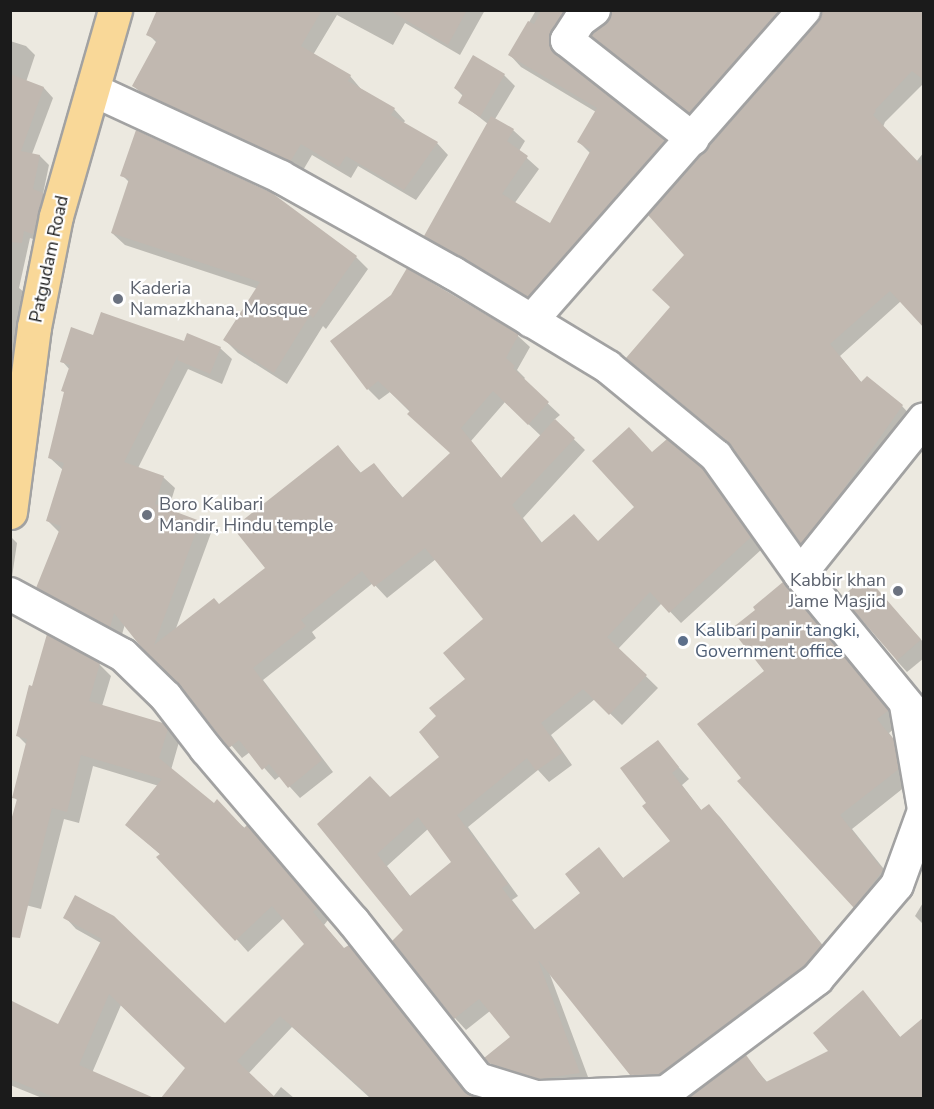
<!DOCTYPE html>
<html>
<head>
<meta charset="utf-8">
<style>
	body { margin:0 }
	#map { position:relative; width:934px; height:1109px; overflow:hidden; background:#ece9e0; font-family:"Nunito Sans",sans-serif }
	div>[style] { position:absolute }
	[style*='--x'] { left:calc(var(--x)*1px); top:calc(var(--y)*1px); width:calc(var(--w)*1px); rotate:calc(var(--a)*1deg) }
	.shadow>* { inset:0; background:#0003 }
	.building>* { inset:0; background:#c1b8b0; transform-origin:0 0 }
	.roads { filter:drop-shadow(2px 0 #a2a2a2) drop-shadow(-2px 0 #a2a2a2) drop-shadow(0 2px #a2a2a2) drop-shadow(0 -2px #a2a2a2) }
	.street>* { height:32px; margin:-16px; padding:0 16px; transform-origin:16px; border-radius:16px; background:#fff }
	.primary>* { height:33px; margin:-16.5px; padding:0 16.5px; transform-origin:16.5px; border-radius:16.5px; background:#f9d898 }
	.dots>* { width:16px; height:16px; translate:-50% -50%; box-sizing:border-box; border:3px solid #fff; border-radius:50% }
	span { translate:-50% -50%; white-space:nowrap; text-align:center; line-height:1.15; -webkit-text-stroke:4.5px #fff; paint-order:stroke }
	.street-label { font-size:18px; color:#1b1b1b }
	.worship-label { font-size:18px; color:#5b616d }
	.left { translate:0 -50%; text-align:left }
	.right { translate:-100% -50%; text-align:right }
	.service-label { font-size:18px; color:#4e5e75 }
	.frame { position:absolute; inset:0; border:12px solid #1b1b1b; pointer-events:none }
</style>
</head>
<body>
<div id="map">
	<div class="shadow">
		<i style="clip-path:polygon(158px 10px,485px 10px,460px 55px,405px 23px,393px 45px,337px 15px,313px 55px,350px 76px,361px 89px,394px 109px,405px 121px,403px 124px,437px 143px,448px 155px,416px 200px,358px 166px,351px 178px,312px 155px,302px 172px,145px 97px,134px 86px,157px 43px,148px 34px)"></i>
		<i style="clip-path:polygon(533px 10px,592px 10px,560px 51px,561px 58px,676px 153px,540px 308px,437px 247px,426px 236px,488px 124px,460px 102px,463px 96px,455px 88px,504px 75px,515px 86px,495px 119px,513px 130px,525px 141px,519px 151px,539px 169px,514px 204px,550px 225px,591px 154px,579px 142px,596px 112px,521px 67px,510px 55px,535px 12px)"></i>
		<i style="clip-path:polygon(613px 10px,801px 10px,701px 123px,593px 36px,611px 19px)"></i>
		<i style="clip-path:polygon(924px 10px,924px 83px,885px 122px,883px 127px,916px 162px,924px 152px,924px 326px,901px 301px,840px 356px,862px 383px,902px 406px,913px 418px,813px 554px,802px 543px,733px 447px,628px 358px,672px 307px,686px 255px,819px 23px)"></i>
		<i style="clip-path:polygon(10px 41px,26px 46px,35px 55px,26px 82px,44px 88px,53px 98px,32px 154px,40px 156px,49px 165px,43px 194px,52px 203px,42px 242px,30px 238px,19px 288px,31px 298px,10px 425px)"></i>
		<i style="clip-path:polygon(122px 175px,356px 257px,368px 269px,326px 329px,323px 326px,287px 384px,238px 353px,225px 340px,258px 289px,125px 245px,112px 233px,129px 182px)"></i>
		<i style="clip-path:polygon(evenodd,407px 270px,518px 336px,530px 347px,517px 370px,525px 378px,523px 380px,560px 415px,554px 420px,585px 450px,523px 518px,543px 544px,598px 542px,636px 507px,652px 453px,702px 469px,714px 482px,762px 549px,681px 623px,662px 603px,618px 649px,658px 688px,622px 725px,595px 699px,551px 735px,572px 765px,549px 782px,538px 770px,468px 827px,518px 896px,512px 900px,536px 931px,582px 894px,598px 849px,624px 879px,672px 841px,648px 803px,657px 742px,689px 779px,682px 785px,702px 811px,709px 806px,720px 817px,833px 958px,672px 1085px,643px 1086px,549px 972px,591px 1085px,551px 1090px,502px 1075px,490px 1062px,512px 1038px,490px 1011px,466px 1030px,455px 1018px,394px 941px,405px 931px,319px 824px,390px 798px,441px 757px,438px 716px,467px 679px,485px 619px,436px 559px,387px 598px,373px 583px,312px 632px,316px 638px,263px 680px,333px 772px,300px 798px,280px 776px,275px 780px,250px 752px,242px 758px,182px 686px,125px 624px,121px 638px,50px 599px,38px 587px,60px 533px,48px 521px,63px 470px,50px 458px,70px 370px,62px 361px,94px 337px,220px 348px,232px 359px,222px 384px,188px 369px,138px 468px,163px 477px,175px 488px,168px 511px,199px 522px,211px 533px,175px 631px,220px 606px,267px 568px,338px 447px,362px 474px,374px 465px,403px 498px,452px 454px,390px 392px,379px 400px,368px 389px,392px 296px,407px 270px,505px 402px,541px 436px,502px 479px,471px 441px,505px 402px,407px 270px,428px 829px,454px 862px,411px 897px,387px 866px,428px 829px)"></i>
		<i style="clip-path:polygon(10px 536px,17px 543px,12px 577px,10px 577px)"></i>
		<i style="clip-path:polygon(783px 584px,900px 724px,889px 733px,906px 755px,911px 782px,852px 829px,895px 883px,868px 919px,740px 781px,743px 779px,767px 671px,758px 610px)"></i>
		<i style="clip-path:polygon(876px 589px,924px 643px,924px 658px,907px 672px,897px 661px)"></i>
		<i style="clip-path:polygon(99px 664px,111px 676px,102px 706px,163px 724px,175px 737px,179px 742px,171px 770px,259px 839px,328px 920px,324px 925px,345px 950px,349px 947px,361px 959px,469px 1095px,475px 1098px,370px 1098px,292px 1027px,248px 1074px,273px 1097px,281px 1087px,294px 1098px,163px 1098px,187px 1068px,121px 1005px,92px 1073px,139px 1093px,144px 1098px,42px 1098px,10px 1085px,10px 1013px,59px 1026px,101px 943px,76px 929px,65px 917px,76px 897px,225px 1025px,306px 944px,284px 918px,248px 952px,161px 855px,127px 825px,159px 786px,93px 766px,79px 823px,64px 819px,41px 909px,10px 901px,18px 801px,14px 797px,27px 745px,18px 736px)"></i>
		<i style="clip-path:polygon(924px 901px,924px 925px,915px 916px)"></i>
		<i style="clip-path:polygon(863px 992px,901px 1038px,924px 1019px,924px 1098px,690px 1098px,745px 1057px,768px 1083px,830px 1051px)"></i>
	</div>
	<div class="building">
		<i style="clip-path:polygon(157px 10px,322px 10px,301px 46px,351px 75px,348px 81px,395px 108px,391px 115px,438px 142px,404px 190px,346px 156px,339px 167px,301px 144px,290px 162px,147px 95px,132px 86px,157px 40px,146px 35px)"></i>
		<i style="clip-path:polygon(389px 10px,467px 10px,448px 45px)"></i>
		<i style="clip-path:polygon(541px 10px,565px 10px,549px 38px,550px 47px,555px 54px,666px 140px,528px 297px,424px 236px,491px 116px,514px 129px,507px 141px,528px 156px,502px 194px,550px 223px,591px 150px,577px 142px,597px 108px,508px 55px,528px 21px,534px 24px)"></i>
		<i style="clip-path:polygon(612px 10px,780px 10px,689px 113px,591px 36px,610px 18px)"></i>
		<i style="clip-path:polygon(822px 10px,924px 10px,924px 80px,912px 71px,875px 110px,876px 111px,873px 115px,924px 168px,924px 328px,890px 291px,830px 344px,861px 382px,867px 376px,903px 405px,835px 501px,801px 544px,728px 442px,626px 358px,670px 307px,652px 290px,684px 255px,648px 215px,818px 22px)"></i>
		<i style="clip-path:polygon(473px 55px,505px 74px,480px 117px,458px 103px,463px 94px,454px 88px)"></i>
		<i style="clip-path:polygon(10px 74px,44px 87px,21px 151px,40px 155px,33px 189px,43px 193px,33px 234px,24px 231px,22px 243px,10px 242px)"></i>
		<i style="clip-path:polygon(136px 130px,272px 193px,357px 256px,313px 318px,310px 315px,274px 373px,223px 340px,260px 282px,111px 233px,129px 179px,120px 176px)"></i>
		<i style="clip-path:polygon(evenodd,407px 268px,519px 334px,506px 358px,515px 366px,513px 368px,549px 402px,528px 425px,493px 391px,461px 428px,501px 478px,555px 419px,575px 438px,512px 505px,541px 543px,574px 514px,598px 541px,634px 507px,592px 461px,629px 427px,652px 452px,667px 439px,703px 468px,751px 537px,669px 613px,650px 592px,607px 637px,647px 675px,609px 715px,583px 689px,541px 723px,562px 753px,536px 771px,527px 758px,457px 815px,508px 884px,502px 888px,534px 930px,580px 893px,565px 874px,599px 847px,623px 878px,670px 841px,642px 806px,646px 803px,620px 768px,658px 740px,679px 767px,672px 773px,701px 810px,709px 804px,822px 945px,805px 966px,660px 1074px,630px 1075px,538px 960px,580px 1073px,538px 1079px,489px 1063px,484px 1058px,510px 1037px,479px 999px,454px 1019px,392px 941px,403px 930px,317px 824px,370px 776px,390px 797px,439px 757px,419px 732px,436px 716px,429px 708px,465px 679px,443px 653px,483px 619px,425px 548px,374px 587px,362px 571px,301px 620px,306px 626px,253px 668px,322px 760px,288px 788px,269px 764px,262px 770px,239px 740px,229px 748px,180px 686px,145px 652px,114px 613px,110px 627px,36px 588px,61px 526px,46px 521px,64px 463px,48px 458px,64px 392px,61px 391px,70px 365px,60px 362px,71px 327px,93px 335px,101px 312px,184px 341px,187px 333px,221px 347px,210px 374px,177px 360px,179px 354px,124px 462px,164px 476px,155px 504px,200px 521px,154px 645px,214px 598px,219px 604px,265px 568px,233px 528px,338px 445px,360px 473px,374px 463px,402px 498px,450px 453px,407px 414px,410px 411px,378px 381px,367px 390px,330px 341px,391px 295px,407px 268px,418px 817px,451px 862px,410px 896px,377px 854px,418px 817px)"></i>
		<i style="left:866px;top:576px;width:84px;height:32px;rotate:49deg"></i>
		<i style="clip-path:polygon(783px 582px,889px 710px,877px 719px,894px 740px,899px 769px,840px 815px,883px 870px,854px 908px,737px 781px,741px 778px,697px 724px,764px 671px,731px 629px,755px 610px,753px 607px)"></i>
		<i style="clip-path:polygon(47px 634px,100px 663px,89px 701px,163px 723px,168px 729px,159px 758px,214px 803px,217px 799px,244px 828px,247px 825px,318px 907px,313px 912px,344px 948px,349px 945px,464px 1090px,480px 1098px,372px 1098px,280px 1016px,237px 1061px,276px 1098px,161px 1098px,185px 1068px,109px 994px,79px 1065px,154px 1098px,56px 1098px,10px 1079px,10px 1000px,58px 1024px,102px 939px,63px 918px,75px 895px,114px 916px,225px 1023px,304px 944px,272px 906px,235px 941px,156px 857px,160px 854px,125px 825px,162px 779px,81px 755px,67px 812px,52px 808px,20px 938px,10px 937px,10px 824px,17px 799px,12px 798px,27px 739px,16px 736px,29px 685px,32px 686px)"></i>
		<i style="clip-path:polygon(863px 990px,900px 1037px,924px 1017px,924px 1098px,687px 1098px,746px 1055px,766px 1082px,828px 1051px,813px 1033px)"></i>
	</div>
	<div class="roads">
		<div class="street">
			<i style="--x:594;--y:10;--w:17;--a:144"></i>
			<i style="--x:580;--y:20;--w:24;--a:123"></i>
			<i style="--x:567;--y:40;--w:160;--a:38.2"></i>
			<i style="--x:93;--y:90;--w:207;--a:24.8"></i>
			<i style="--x:281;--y:177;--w:197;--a:29.2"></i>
			<i style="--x:453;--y:273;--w:181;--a:31.2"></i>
			<i style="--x:608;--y:367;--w:140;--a:39.5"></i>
			<i style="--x:716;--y:456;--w:145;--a:54.6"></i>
			<i style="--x:800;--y:574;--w:195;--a:50.6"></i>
			<i style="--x:531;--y:321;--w:414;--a:-48.7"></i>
			<i style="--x:800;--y:574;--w:198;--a:-51.3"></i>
			<i style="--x:10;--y:594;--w:128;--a:28.4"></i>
			<i style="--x:123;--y:655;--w:60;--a:44.3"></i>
			<i style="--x:166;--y:697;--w:66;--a:52.4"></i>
			<i style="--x:206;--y:749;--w:226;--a:49.5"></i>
			<i style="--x:353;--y:921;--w:201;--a:51.7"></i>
			<i style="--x:478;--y:1079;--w:61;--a:17.2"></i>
			<i style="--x:536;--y:1097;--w:130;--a:-2.2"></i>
			<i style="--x:906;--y:705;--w:106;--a:80.2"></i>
			<i style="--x:658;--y:1098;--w:199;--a:-36.8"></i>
			<i style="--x:817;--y:979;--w:123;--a:-49.6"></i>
			<i style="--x:897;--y:885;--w:79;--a:-70"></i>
		</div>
		<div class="primary">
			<i style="--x:10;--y:512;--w:187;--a:-82.6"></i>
			<i style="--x:34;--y:327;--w:113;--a:-78.8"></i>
			<i style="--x:56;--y:216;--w:214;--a:-74"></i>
		</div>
	</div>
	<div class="dots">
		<i style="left:118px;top:299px;background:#6b7280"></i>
		<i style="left:147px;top:515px;background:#6b7280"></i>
		<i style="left:898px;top:591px;background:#6b7280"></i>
		<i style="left:683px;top:641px;background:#5c6f8a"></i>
	</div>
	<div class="street-label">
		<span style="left:49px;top:259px;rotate:-78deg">Patgudam Road</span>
	</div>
	<div class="worship-label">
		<span class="left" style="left:130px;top:299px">Kaderia<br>Namazkhana, Mosque</span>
		<span class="left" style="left:159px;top:515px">Boro Kalibari<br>Mandir, Hindu temple</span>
		<span class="right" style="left:886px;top:591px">Kabbir khan<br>Jame Masjid</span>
	</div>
	<div class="service-label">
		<span class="left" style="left:695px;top:641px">Kalibari panir tangki,<br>Government office</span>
	</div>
	<div class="frame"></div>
</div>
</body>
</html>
